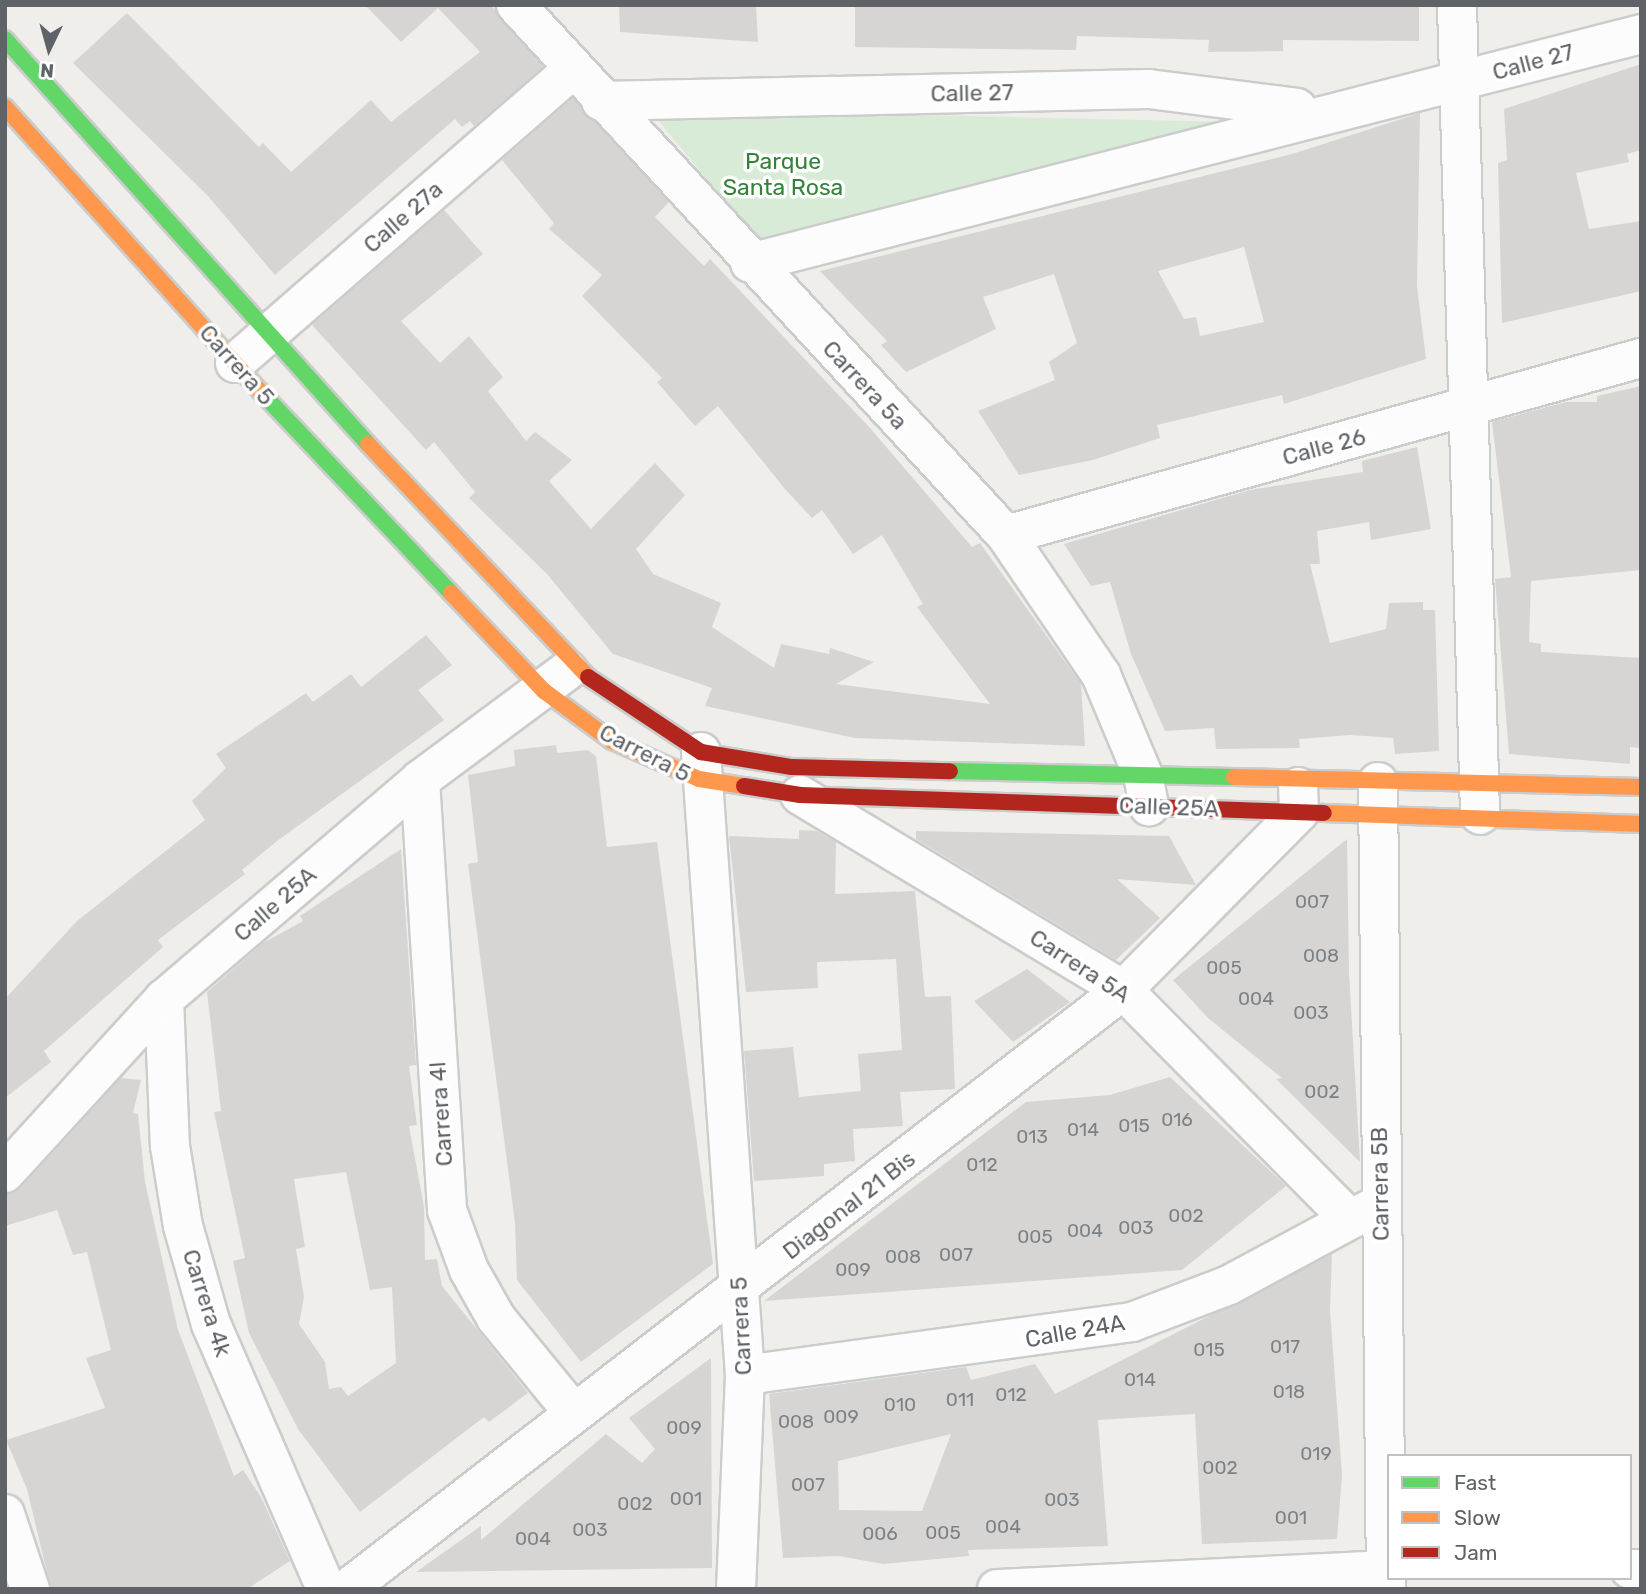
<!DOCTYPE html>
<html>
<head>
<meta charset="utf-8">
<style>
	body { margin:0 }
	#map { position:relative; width:1646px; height:1594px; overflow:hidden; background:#efeeea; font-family:Rubik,sans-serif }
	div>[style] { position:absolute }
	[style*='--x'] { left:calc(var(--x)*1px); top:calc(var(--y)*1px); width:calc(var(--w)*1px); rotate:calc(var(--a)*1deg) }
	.green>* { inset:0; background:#d8ebd6 }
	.building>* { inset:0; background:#d6d5d3 }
	.roads { filter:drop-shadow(2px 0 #cbcccc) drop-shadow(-2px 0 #cbcccc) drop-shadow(0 2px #cbcccc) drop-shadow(0 -2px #cbcccc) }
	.street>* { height:38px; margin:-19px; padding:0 19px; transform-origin:19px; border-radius:19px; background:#fdfcfc }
	.fast>* { height:16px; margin:-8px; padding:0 8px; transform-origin:8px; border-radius:8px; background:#63d668 }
	.slow>* { height:16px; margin:-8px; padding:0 8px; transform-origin:8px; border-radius:8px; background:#ff974d }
	.jam>* { height:16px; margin:-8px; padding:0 8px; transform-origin:8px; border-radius:8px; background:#b3261e }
	span { translate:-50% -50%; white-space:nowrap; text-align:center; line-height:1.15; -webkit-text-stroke:7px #fff; paint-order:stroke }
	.number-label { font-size:19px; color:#7e8184 }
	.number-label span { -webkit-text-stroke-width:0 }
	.street-label { font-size:23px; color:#5f6368 }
	.park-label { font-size:23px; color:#348238 }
	.frame { position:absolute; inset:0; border:7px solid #5f6368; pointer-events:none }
	.legend { position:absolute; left:1387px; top:1454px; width:245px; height:126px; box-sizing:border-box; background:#fff; border:2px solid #bfc1c3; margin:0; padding:9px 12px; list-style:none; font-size:21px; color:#5f6368 }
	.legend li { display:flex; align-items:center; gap:14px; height:35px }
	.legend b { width:35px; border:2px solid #bfc1c3 }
	.north { position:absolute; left:14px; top:14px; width:70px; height:70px; -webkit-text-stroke:5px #fff; paint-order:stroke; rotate:185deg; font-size:19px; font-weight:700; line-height:28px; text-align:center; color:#5f6368 }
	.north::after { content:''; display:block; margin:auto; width:24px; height:32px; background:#5f6368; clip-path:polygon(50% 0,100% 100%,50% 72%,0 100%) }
</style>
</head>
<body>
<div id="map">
	<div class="green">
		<i style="clip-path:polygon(648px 108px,829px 113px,1235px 122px,761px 245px)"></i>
	</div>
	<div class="building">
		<i style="clip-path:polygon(365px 5px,491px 5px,543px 67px,474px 126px,470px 121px,462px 127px,455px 119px,275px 275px,208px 196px,73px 63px,127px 13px,259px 147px,263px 143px,291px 172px,371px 100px,391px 122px,480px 52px,438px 8px,401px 42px)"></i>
		<i style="clip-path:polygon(619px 5px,756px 5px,758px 42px,620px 32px)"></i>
		<i style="clip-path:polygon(855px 5px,1419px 5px,1419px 41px,1283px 40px,1283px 51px,1208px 52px,1209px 40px,1077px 36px,1076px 50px,855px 47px)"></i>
		<i style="clip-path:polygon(1641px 64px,1641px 150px,1627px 154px,1629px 162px,1576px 173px,1589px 229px,1641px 221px,1641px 291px,1502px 323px,1498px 163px,1507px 160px,1504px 109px)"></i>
		<i style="clip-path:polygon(573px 98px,669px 202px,655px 217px,704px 266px,710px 259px,870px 428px,972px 547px,980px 543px,1081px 684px,1085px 746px,855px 738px,705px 706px,712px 688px,613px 654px,547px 574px,469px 498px,475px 492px,434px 442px,426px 450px,312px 325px,444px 210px,483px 254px,401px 321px,440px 363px,469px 336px,503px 377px,488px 391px,526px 441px,535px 432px,572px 460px,549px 481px,591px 529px,655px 463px,685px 495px,636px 549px,653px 574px,721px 603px,712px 627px,774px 668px,781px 644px,829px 654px,830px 648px,874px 662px,836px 684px,990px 704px,917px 607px,923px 604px,882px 535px,853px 554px,822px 510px,812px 518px,785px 489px,718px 406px,695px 426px,657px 382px,662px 378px,582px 296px,602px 275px,549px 229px,554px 223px,502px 160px)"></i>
		<i style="clip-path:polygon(evenodd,1420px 113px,1417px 286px,1426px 359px,1284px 404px,1282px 395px,1157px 425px,1160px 438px,1093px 460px,1019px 475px,978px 411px,1055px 380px,1049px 362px,1077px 343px,1054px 274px,983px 297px,996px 329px,906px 372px,881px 345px,887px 341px,820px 271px,1292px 154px,1420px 113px,1244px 247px,1264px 322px,1200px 336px,1196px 317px,1184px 319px,1158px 271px,1244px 247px)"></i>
		<i style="clip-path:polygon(1641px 386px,1641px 570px,1531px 581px,1529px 642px,1541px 644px,1541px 652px,1641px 658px,1641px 748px,1630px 747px,1630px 764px,1509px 754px,1495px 579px,1511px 577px,1492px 422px,1566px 402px,1597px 402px,1597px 396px)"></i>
		<i style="clip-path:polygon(1417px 447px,1431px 529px,1371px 540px,1369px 522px,1317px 531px,1320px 564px,1310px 564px,1330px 643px,1386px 629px,1389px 603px,1423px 602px,1423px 610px,1435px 610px,1439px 751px,1395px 754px,1393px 738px,1351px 735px,1299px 739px,1300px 748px,1216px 749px,1214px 728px,1165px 731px,1131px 654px,1110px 582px,1091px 586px,1064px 544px,1250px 490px,1363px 472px,1362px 461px)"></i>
		<i style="clip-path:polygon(426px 635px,452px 665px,418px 690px,444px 720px,277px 841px,242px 870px,245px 874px,158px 940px,163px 947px,44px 1051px,51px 1062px,5px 1098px,5px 999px,77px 921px,205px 820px,192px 801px,226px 768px,216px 754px,306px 693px,313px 702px,351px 674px,361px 687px)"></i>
		<i style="clip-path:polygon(556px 745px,557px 753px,588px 750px,596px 756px,607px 847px,657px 842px,713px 1264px,581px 1362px,517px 1280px,515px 1223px,468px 864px,478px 862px,468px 775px,515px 766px,514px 750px)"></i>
		<i style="clip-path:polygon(799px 830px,817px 831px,836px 842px,835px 894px,915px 891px,925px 997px,951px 996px,955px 1089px,900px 1092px,903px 1126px,853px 1129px,855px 1161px,824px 1164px,824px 1176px,754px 1181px,744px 1051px,793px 1047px,799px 1097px,861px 1091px,858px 1054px,902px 1050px,896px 959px,817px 962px,818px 988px,746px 992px,729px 836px,799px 839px)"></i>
		<i style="clip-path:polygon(916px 831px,1169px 836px,1196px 885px,1117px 879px,1160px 918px,1116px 960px,916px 839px)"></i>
		<i style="clip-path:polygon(1347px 839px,1349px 973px,1360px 1162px,1276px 1079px,1282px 1078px,1208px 1018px,1173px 980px)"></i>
		<i style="clip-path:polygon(evenodd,401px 849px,416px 1065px,409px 1066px,417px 1125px,409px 1126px,424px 1207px,425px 1260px,437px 1259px,442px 1286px,528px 1393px,489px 1422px,484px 1417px,360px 1512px,298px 1429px,249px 1333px,233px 1261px,245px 1258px,214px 1112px,221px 1111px,207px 992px,263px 943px,303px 921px,300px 916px,401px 849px,346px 1172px,370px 1290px,392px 1287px,396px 1363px,348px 1396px,341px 1387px,329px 1389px,325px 1362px,299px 1324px,304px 1297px,296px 1249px,305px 1247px,294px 1179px,346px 1172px)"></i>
		<i style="clip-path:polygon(1027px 969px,1070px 1002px,1013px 1042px,974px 1001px)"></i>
		<i style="clip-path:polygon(1170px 1077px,1286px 1186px,1182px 1270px,764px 1301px,1026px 1102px,1110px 1095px)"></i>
		<i style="clip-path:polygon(121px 1078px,141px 1080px,133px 1113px,138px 1114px,145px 1182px,178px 1330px,234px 1476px,243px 1470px,261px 1497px,290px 1561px,247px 1589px,51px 1589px,27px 1489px,6px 1440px,105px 1408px,86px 1358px,111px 1350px,87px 1252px,73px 1255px,57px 1210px,5px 1226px,5px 1195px,21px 1188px)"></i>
		<i style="clip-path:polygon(evenodd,1332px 1254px,1330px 1310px,1342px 1475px,1337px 1539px,1202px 1544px,1195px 1414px,1098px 1420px,1108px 1546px,968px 1550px,969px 1556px,883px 1564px,839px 1556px,783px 1558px,769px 1394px,966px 1367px,971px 1380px,1035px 1364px,1055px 1394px,1332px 1254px,951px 1434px,922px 1511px,839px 1510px,838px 1461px,951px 1434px)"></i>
		<i style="clip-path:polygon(711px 1358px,712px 1568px,416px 1572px,481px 1526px,481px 1540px,606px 1434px,642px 1463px,655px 1449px,629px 1418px)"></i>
	</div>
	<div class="roads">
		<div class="street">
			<i style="--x:516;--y:5;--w:722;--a:47.25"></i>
			<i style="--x:1006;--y:535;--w:169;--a:55.8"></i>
			<i style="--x:1101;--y:675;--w:108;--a:67.2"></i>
			<i style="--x:1143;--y:775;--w:32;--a:79"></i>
			<i style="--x:1457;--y:5;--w:810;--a:88.37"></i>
			<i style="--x:601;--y:101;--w:548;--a:-1.25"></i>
			<i style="--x:1149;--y:89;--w:149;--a:7.3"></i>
			<i style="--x:750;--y:263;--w:920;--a:-14.41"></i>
			<i style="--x:235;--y:363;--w:447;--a:-41"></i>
			<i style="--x:1006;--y:535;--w:659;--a:-15.58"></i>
			<i style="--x:701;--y:752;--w:625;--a:85.96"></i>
			<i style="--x:745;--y:1375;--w:214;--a:92.4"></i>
			<i style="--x:420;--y:780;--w:431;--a:86.4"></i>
			<i style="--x:447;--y:1210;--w:64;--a:69.9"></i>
			<i style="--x:469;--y:1270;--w:55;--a:60.6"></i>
			<i style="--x:496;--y:1318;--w:120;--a:50.7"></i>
			<i style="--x:1378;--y:782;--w:807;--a:89.43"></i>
			<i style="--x:800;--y:795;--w:377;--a:31.1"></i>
			<i style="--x:1123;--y:990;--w:321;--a:45.3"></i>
			<i style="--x:164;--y:999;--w:147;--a:87.7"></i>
			<i style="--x:170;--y:1146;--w:81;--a:80.8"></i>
			<i style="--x:183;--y:1226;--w:102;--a:74.1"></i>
			<i style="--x:211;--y:1324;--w:289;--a:66.5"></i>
			<i style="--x:5;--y:1173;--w:236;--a:-47.6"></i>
			<i style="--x:164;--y:999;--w:337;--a:-40.5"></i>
			<i style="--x:420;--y:780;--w:184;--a:-36.6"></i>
			<i style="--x:745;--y:1375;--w:391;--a:-7.8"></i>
			<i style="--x:1132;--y:1322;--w:104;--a:-20.9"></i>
			<i style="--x:1229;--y:1285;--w:160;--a:-28.3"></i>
			<i style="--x:5;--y:1514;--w:79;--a:71.6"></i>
			<i style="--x:1630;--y:1569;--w:11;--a:0"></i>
			<i style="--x:347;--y:1589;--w:980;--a:-37.66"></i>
			<i style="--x:1123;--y:990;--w:250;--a:-45.3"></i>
			<i style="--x:1299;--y:812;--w:25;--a:-92"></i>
			<i style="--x:997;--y:1589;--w:392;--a:-2.8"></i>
		</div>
		<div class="fast">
			<i style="--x:5;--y:39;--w:544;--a:48.13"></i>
			<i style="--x:260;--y:391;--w:278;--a:46.6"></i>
			<i style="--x:950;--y:771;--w:284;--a:1.2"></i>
		</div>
		<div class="slow">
			<i style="--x:5;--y:107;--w:382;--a:48.1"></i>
			<i style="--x:368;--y:444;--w:320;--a:46.6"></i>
			<i style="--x:451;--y:593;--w:135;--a:46.5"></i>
			<i style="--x:544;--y:691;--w:84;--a:36.3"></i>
			<i style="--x:612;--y:741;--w:95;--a:23.6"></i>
			<i style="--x:699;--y:779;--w:46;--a:8.8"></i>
			<i style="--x:1234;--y:777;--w:407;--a:1.4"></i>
			<i style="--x:1324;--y:813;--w:317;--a:2"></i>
		</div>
		<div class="jam">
			<i style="--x:588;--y:677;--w:136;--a:33.6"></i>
			<i style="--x:701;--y:752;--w:92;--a:9.4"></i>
			<i style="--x:792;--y:767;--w:158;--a:1.5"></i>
			<i style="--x:744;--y:786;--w:57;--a:9.1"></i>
			<i style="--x:800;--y:795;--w:524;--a:1.97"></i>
		</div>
	</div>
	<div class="number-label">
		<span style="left:1312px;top:902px">007</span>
		<span style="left:1321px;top:956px">008</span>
		<span style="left:1224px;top:968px">005</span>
		<span style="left:1256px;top:999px">004</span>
		<span style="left:1311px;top:1013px">003</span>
		<span style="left:1322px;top:1092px">002</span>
		<span style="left:1177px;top:1120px">016</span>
		<span style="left:1134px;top:1126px">015</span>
		<span style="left:1083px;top:1130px">014</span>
		<span style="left:1032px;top:1137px">013</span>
		<span style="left:982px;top:1165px">012</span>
		<span style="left:1186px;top:1216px">002</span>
		<span style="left:1136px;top:1228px">003</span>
		<span style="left:1085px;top:1231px">004</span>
		<span style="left:1035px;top:1237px">005</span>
		<span style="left:956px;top:1255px">007</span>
		<span style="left:903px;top:1257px">008</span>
		<span style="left:853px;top:1270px">009</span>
		<span style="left:1285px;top:1347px">017</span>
		<span style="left:1209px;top:1350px">015</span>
		<span style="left:1140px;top:1380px">014</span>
		<span style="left:1289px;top:1392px">018</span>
		<span style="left:1011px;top:1395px">012</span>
		<span style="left:960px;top:1400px">011</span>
		<span style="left:900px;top:1405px">010</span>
		<span style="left:841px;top:1417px">009</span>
		<span style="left:796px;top:1422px">008</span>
		<span style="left:684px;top:1428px">009</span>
		<span style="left:1316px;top:1454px">019</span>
		<span style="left:1220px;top:1468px">002</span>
		<span style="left:808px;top:1485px">007</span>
		<span style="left:686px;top:1499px">001</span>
		<span style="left:1062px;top:1500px">003</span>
		<span style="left:635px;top:1504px">002</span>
		<span style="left:1291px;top:1518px">001</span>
		<span style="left:1003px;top:1527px">004</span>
		<span style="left:590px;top:1530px">003</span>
		<span style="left:943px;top:1533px">005</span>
		<span style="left:880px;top:1534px">006</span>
		<span style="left:533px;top:1539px">004</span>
	</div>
	<div class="street-label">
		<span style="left:1533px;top:62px;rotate:-15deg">Calle 27</span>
		<span style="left:972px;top:93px;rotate:-1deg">Calle 27</span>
		<span style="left:403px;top:217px;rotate:-41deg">Calle 27a</span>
		<span style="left:237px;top:365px;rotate:48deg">Carrera 5</span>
		<span style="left:865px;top:385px;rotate:47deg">Carrera 5a</span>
		<span style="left:1324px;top:447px;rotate:-15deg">Calle 26</span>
		<span style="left:645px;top:753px;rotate:27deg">Carrera 5</span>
		<span style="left:1169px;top:807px;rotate:2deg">Calle 25A</span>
		<span style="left:275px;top:904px;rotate:-41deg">Calle 25A</span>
		<span style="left:1080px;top:966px;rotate:33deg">Carrera 5A</span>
		<span style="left:441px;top:1114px;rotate:-94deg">Carrera 4l</span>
		<span style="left:1380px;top:1184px;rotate:-91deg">Carrera 5B</span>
		<span style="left:849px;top:1205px;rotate:-38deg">Diagonal 21 Bis</span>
		<span style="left:207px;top:1303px;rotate:72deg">Carrera 4k</span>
		<span style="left:741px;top:1326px;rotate:-93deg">Carrera 5</span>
		<span style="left:1075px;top:1331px;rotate:-10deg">Calle 24A</span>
	</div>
	<div class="park-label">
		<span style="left:783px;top:174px">Parque<br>Santa Rosa</span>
	</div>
	<div class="frame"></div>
	<ul class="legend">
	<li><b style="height:9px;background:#63d668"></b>Fast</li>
	<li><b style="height:9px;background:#ff974d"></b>Slow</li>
	<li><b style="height:9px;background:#b3261e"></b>Jam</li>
	</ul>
	<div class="north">N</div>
</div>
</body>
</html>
